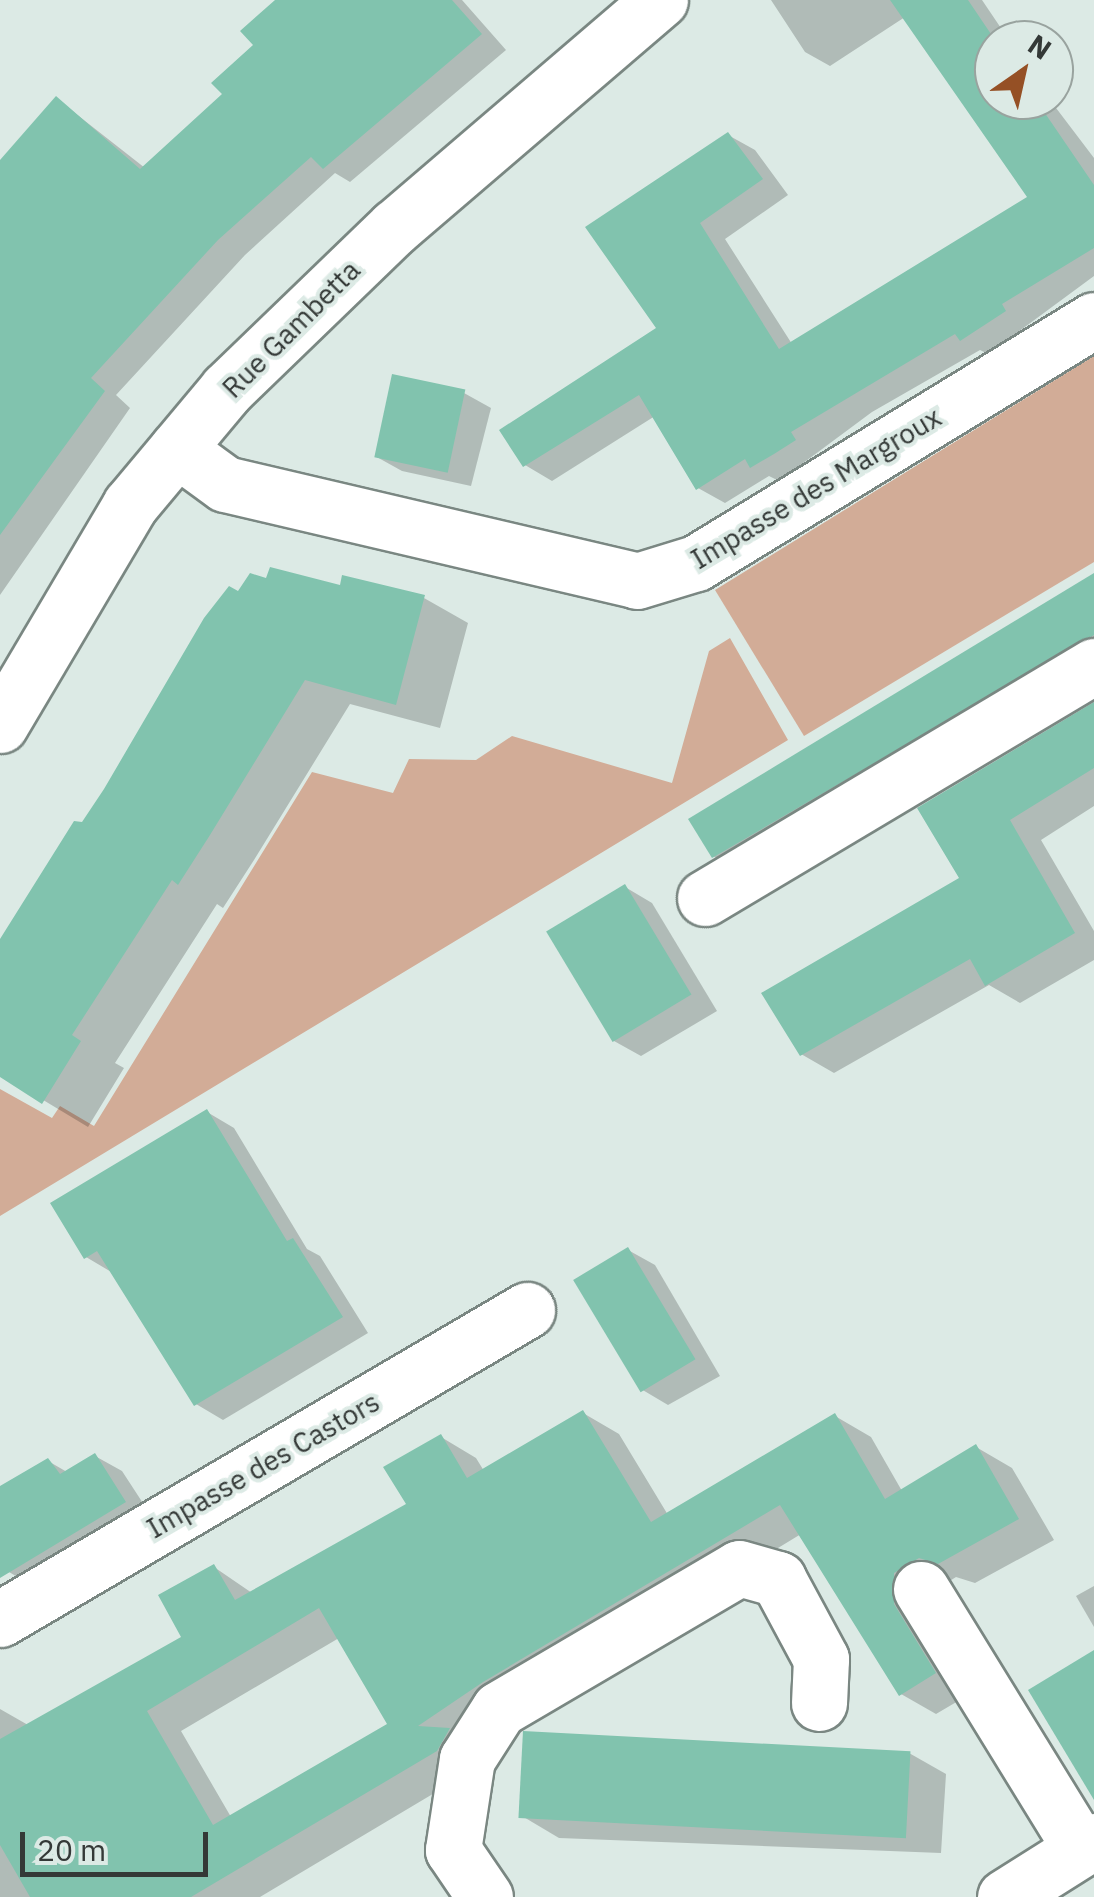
<!DOCTYPE html>
<html>
<head>
<meta charset="utf-8">
<style>
	body { margin:0 }
	#map { position:relative; width:1094px; height:1897px; overflow:hidden; background:#dceae5; font-family:"IBM Plex Sans",sans-serif }
	div>[style] { position:absolute }
	[style*='--x'] { left:calc(var(--x)*1px); top:calc(var(--y)*1px); width:calc(var(--w)*1px); rotate:calc(var(--a)*1deg) }
	.green>* { inset:0; background:#d2ac97 }
	.shadow>* { inset:0; background:#0003 }
	.building>* { inset:0; background:#81c3ae; transform-origin:0 0 }
	.roads { filter:drop-shadow(2px 0 #7a8782) drop-shadow(-2px 0 #7a8782) drop-shadow(0 2px #7a8782) drop-shadow(0 -2px #7a8782) }
	.minor>* { height:55px; margin:-27.5px; padding:0 27.5px; transform-origin:27.5px; border-radius:27.5px; background:#fff }
	span { translate:-50% -50%; white-space:nowrap; text-align:center; line-height:1.15; -webkit-text-stroke:8px #dceae5; paint-order:stroke }
	.street-label { font-size:28px; color:#343937 }
	.north { position:absolute; left:974px; top:20px; width:100px; height:100px; box-sizing:border-box; background:#dceae5; border:2px solid #99a39f; border-radius:50%; rotate:34deg; font-size:28px; font-weight:700; line-height:40px; text-align:center; color:#343937 }
	.north::after { content:''; display:block; margin:auto; width:35px; height:45px; background:#955025; clip-path:polygon(50% 0,100% 100%,50% 72%,0 100%) }
	.scale { position:absolute; left:20px; top:1832px; width:188px; height:45px; box-sizing:border-box; border:5px solid #343937; border-top:0; padding-left:12px; font-size:30px; line-height:35px; white-space:nowrap; color:#343937; -webkit-text-stroke:8px #dceae5; paint-order:stroke }
</style>
</head>
<body>
<div id="map">
	<div class="green">
		<i style="clip-path:polygon(1094px 356px,1094px 562px,804px 736px,715px 590px)"></i>
		<i style="clip-path:polygon(730px 638px,788px 740px,0 1216px,0 1089px,52px 1118px,60px 1106px,94px 1126px,312px 772px,393px 793px,409px 759px,476px 760px,512px 736px,672px 783px,709px 651px)"></i>
	</div>
	<div class="shadow">
		<i style="clip-path:polygon(299px 0,462px 0,506px 50px,350px 182px,335px 173px,245px 255px,116px 395px,130px 408px,0 595px,0 164px,57px 99px,145px 168px,225px 94px)"></i>
		<i style="clip-path:polygon(771px 0,982px 0,1009px 40px,994px 40px,994px 100px,1050px 100px,1094px 158px,1094px 276px,988px 354px,980px 350px,872px 412px,779px 481px,769px 476px,725px 503px,698px 488px,655px 416px,552px 481px,525px 465px,659px 328px,728px 135px,755px 150px,788px 195px,725px 239px,792px 344px,1030px 198px,905px 17px,830px 66px,805px 52px)"></i>
		<i style="clip-path:polygon(464px 393px,491px 408px,471px 486px,402px 471px,375px 456px)"></i>
		<i style="clip-path:polygon(1094px 577px,1094px 667px,746px 875px,713px 856px)"></i>
		<i style="clip-path:polygon(342px 588px,424px 598px,468px 623px,440px 728px,350px 704px,254px 860px,223px 908px,217px 904px,115px 1063px,124px 1068px,88px 1127px,0 1074px,0 944px,239px 594px)"></i>
		<i style="clip-path:polygon(1094px 705px,1094px 806px,1041px 840px,1094px 931px,1094px 960px,1020px 1003px,989px 985px,834px 1073px,801px 1054px,962px 879px)"></i>
		<i style="clip-path:polygon(625px 887px,652px 903px,717px 1011px,641px 1056px,614px 1041px)"></i>
		<i style="clip-path:polygon(207px 1112px,234px 1128px,307px 1249px,320px 1256px,368px 1333px,223px 1420px,196px 1404px,113px 1273px,86px 1257px)"></i>
		<i style="clip-path:polygon(628px 1250px,655px 1265px,720px 1376px,668px 1405px,641px 1389px)"></i>
		<i style="clip-path:polygon(evenodd,583px 1413px,619px 1434px,668px 1515px,835px 1416px,871px 1437px,902px 1491px,976px 1447px,1012px 1468px,1054px 1540px,975px 1583px,956px 1577px,929px 1594px,970px 1694px,936px 1714px,901px 1694px,801px 1534px,465px 1739px,473px 1770px,260px 1897px,0 1897px,0 1709px,28px 1725px,185px 1638px,214px 1567px,252px 1593px,410px 1505px,441px 1437px,476px 1458px,484px 1471px,583px 1413px,339px 1638px,390px 1725px,231px 1817px,181px 1731px,339px 1638px)"></i>
		<i style="clip-path:polygon(95px 1456px,122px 1471px,152px 1517px,36px 1588px,9px 1572px,0 1558px,0 1489px,48px 1461px,67px 1472px)"></i>
		<i style="clip-path:polygon(1094px 1586px,1094px 1627px,1076px 1596px)"></i>
		<i style="clip-path:polygon(909px 1753px,946px 1774px,941px 1853px,559px 1838px,522px 1816px)"></i>
	</div>
	<div class="building">
		<i style="clip-path:polygon(275px 0,452px 0,482px 34px,323px 169px,311px 157px,218px 240px,91px 378px,105px 391px,0 535px,0 160px,56px 96px,140px 169px,222px 94px,211px 83px,253px 45px,240px 31px)"></i>
		<i style="clip-path:polygon(890px 0,968px 0,995px 40px,994px 100px,1036px 100px,1094px 185px,1094px 248px,1002px 304px,1006px 311px,960px 341px,955px 334px,791px 432px,796px 440px,774px 454px,750px 468px,745px 459px,696px 490px,639px 395px,523px 467px,499px 430px,656px 328px,585px 227px,728px 132px,763px 179px,700px 223px,779px 349px,1027px 197px)"></i>
		<i style="left:392px;top:374px;width:75px;height:85px;rotate:12deg"></i>
		<i style="clip-path:polygon(270px 567px,340px 585px,342px 575px,425px 595px,396px 705px,305px 680px,210px 835px,178px 885px,172px 880px,72px 1035px,81px 1041px,42px 1104px,0 1077px,0 939px,74px 821px,82px 822px,104px 789px,204px 618px,229px 586px,238px 591px,250px 573px,266px 578px)"></i>
		<i style="clip-path:polygon(1094px 573px,1094px 635px,712px 858px,688px 819px)"></i>
		<i style="clip-path:polygon(1094px 702px,1094px 768px,1010px 820px,1075px 933px,985px 986px,970px 959px,800px 1056px,761px 993px,959px 878px,917px 808px)"></i>
		<i style="left:625px;top:884px;width:129px;height:92px;rotate:59deg"></i>
		<i style="clip-path:polygon(207px 1109px,287px 1241px,293px 1238px,343px 1317px,194px 1406px,97px 1251px,84px 1259px,50px 1203px)"></i>
		<i style="left:628px;top:1247px;width:131px;height:64px;rotate:59deg"></i>
		<i style="clip-path:polygon(evenodd,583px 1410px,651px 1522px,835px 1413px,885px 1499px,976px 1444px,1019px 1519px,938px 1564px,919px 1558px,894px 1573px,894px 1604px,936px 1673px,899px 1696px,780px 1505px,483px 1682px,418px 1726px,450px 1728px,437px 1751px,191px 1897px,30px 1897px,0 1845px,0 1739px,181px 1637px,158px 1595px,214px 1564px,235px 1600px,406px 1504px,383px 1467px,441px 1434px,467px 1478px,583px 1410px,319px 1608px,387px 1724px,213px 1825px,147px 1711px,319px 1608px)"></i>
		<i style="clip-path:polygon(95px 1453px,126px 1502px,0 1578px,0 1486px,48px 1458px,60px 1474px)"></i>
		<i style="clip-path:polygon(1094px 1650px,1094px 1800px,1028px 1690px)"></i>
		<i style="left:523px;top:1731px;width:388px;height:87px;rotate:3deg"></i>
	</div>
	<div class="roads">
		<div class="minor">
			<i style="--x:177;--y:449;--w:59;--a:36.1"></i>
			<i style="--x:225;--y:484;--w:423;--a:13.2"></i>
			<i style="--x:637;--y:581;--w:62;--a:-17"></i>
			<i style="--x:696;--y:563;--w:466;--a:-31.4"></i>
			<i style="--x:0;--y:725;--w:256;--a:-59.4"></i>
			<i style="--x:130;--y:505;--w:151;--a:-50.1"></i>
			<i style="--x:227;--y:389;--w:233;--a:-44"></i>
			<i style="--x:395;--y:227;--w:349;--a:-40.6"></i>
			<i style="--x:705;--y:898;--w:453;--a:-30.8"></i>
			<i style="--x:921;--y:1589;--w:305;--a:58.4"></i>
			<i style="--x:0;--y:1619;--w:611;--a:-30.38"></i>
			<i style="--x:485;--y:1897;--w:57;--a:-124.2"></i>
			<i style="--x:453;--y:1850;--w:92;--a:-81.3"></i>
			<i style="--x:467;--y:1759;--w:59;--a:-57.4"></i>
			<i style="--x:499;--y:1709;--w:278;--a:-30.4"></i>
			<i style="--x:739;--y:1568;--w:41;--a:15.8"></i>
			<i style="--x:778;--y:1579;--w:91;--a:61.7"></i>
			<i style="--x:821;--y:1659;--w:44;--a:92.6"></i>
			<i style="--x:1005;--y:1897;--w:105;--a:-32.2"></i>
		</div>
	</div>
	<div class="street-label">
		<span style="left:291px;top:329px;rotate:-45deg">Rue Gambetta</span>
		<span style="left:816px;top:488px;rotate:-31deg">Impasse des Margroux</span>
		<span style="left:263px;top:1465px;rotate:-30deg">Impasse des Castors</span>
	</div>
	<div class="north">N</div>
	<div class="scale">20 m</div>
</div>
</body>
</html>
